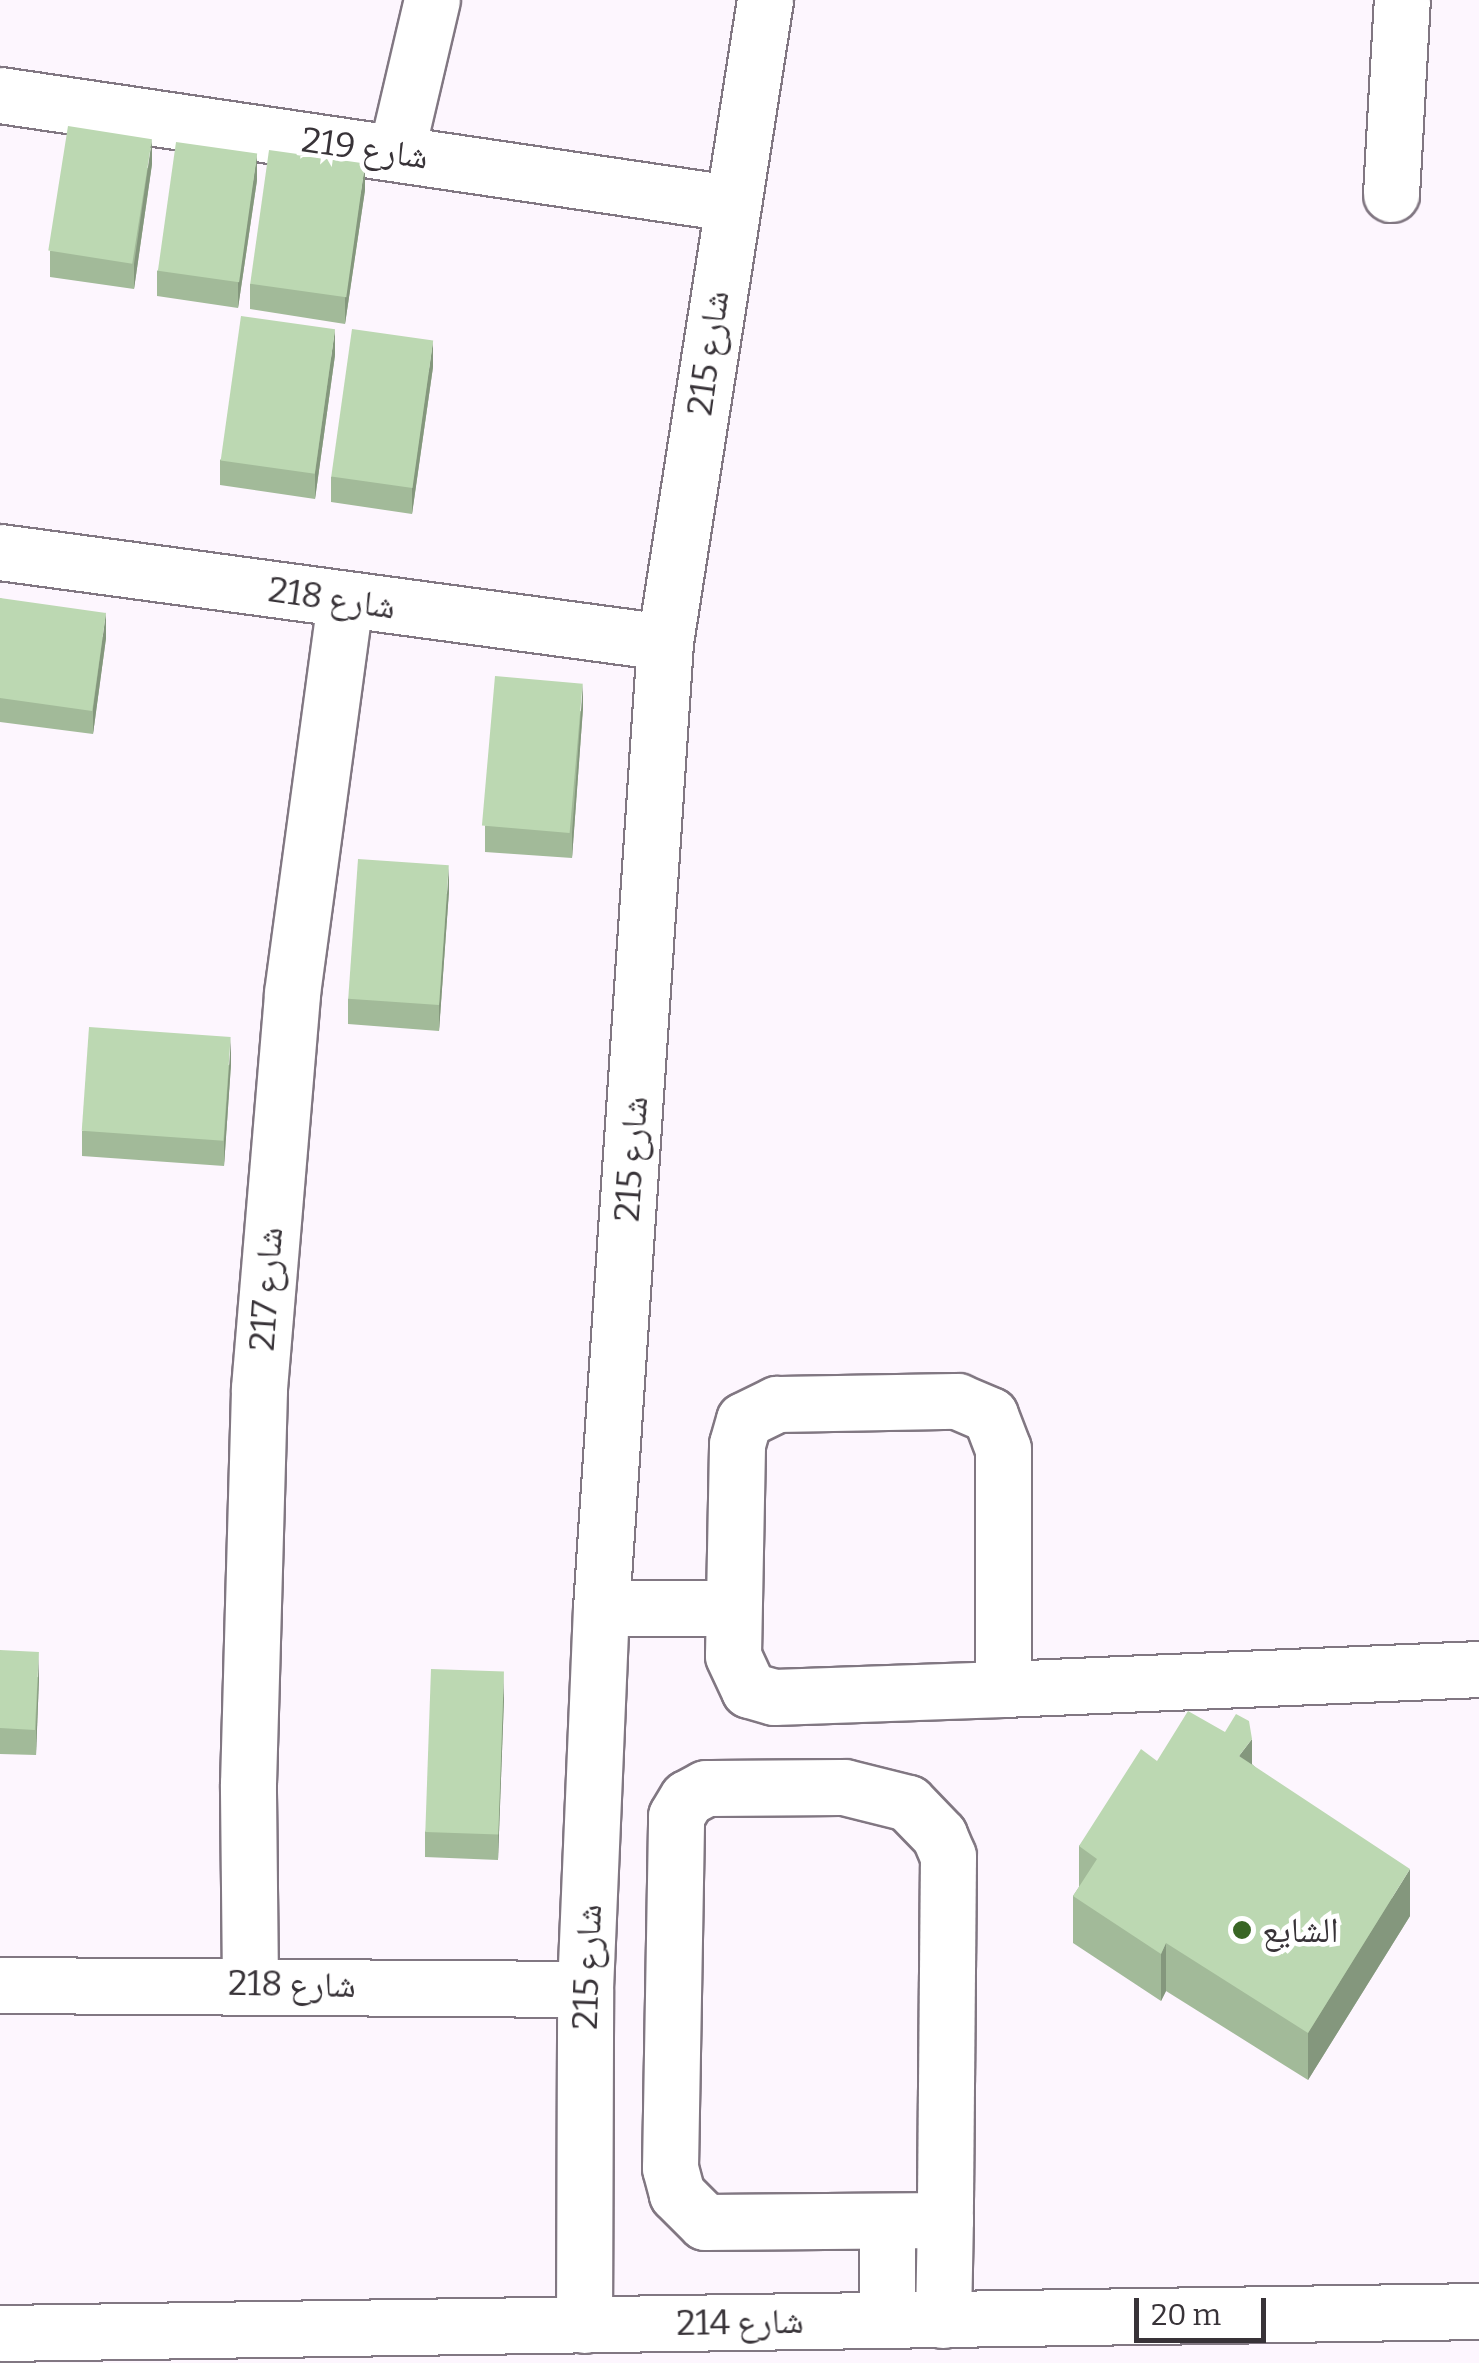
<!DOCTYPE html>
<html>
<head>
<meta charset="utf-8">
<style>
	body { margin:0 }
	#map { position:relative; width:1479px; height:2363px; overflow:hidden; background:#fdf6fe; font-family:Bitter,"Noto Naskh Arabic",serif }
	div>[style] { position:absolute }
	[style*='--x'] { left:calc(var(--x)*1px); top:calc(var(--y)*1px); width:calc(var(--w)*1px); rotate:calc(var(--a)*1deg) }
	.roads { filter:drop-shadow(2px 0 #817782) drop-shadow(-2px 0 #817782) drop-shadow(0 2px #817782) drop-shadow(0 -2px #817782) }
	.minor>* { height:55px; margin:-27.5px; padding:0 27.5px; transform-origin:27.5px; border-radius:27.5px; background:#fff }
	.wall>* { inset:0; background:#a2ba99 }
	.shaded-wall>* { inset:0; background:#84977d }
	.building>* { inset:0; background:#bcd8b2; transform-origin:0 0 }
	.dots>* { width:28px; height:28px; translate:-50% -50%; box-sizing:border-box; border:5px solid #fff; border-radius:50% }
	span { translate:-50% -50%; white-space:nowrap; text-align:center; line-height:1.15; -webkit-text-stroke:9px #fff; paint-order:stroke }
	.street-label { font-size:35px; color:#383338 }
	.poi-label { font-size:35px; color:#383338 }
	.left { translate:0 -50%; text-align:left }
	.scale { position:absolute; left:1134px; top:2298px; width:132px; height:45px; box-sizing:border-box; border:5px solid #383338; border-top:0; padding-left:12px; font-size:30px; line-height:35px; white-space:nowrap; color:#383338; -webkit-text-stroke:8px #fff; paint-order:stroke }
</style>
</head>
<body>
<div id="map">
	<div class="roads">
		<div class="minor">
			<i style="--x:0;--y:95;--w:738;--a:8.42"></i>
			<i style="--x:396;--y:153;--w:157;--a:-76.8"></i>
			<i style="--x:1391;--y:194;--w:194;--a:-86.8"></i>
			<i style="--x:0;--y:552;--w:671;--a:7.71"></i>
			<i style="--x:957;--y:1401;--w:36;--a:23"></i>
			<i style="--x:990;--y:1415;--w:36;--a:69"></i>
			<i style="--x:1003;--y:1449;--w:240;--a:90"></i>
			<i style="--x:1003;--y:1689;--w:229;--a:178"></i>
			<i style="--x:774;--y:1697;--w:26;--a:-164"></i>
			<i style="--x:749;--y:1690;--w:38;--a:-115"></i>
			<i style="--x:733;--y:1655;--w:211;--a:-88.9"></i>
			<i style="--x:737;--y:1444;--w:25;--a:-74"></i>
			<i style="--x:744;--y:1420;--w:37;--a:-26"></i>
			<i style="--x:777;--y:1404;--w:180;--a:-1"></i>
			<i style="--x:601;--y:1608;--w:132;--a:0"></i>
			<i style="--x:1003;--y:1689;--w:476;--a:-2.4"></i>
			<i style="--x:844;--y:1787;--w:66;--a:14"></i>
			<i style="--x:908;--y:1803;--w:45;--a:45.9"></i>
			<i style="--x:939;--y:1835;--w:23;--a:67"></i>
			<i style="--x:948;--y:1856;--w:364;--a:90.5"></i>
			<i style="--x:945;--y:2220;--w:240;--a:179.5"></i>
			<i style="--x:705;--y:2222;--w:40;--a:-135"></i>
			<i style="--x:677;--y:2194;--w:27;--a:-105"></i>
			<i style="--x:670;--y:2168;--w:352;--a:-89"></i>
			<i style="--x:676;--y:1816;--w:21;--a:-59"></i>
			<i style="--x:687;--y:1798;--w:21;--a:-28"></i>
			<i style="--x:706;--y:1788;--w:138;--a:-0.4"></i>
			<i style="--x:250;--y:1983;--w:199;--a:-90.6"></i>
			<i style="--x:248;--y:1784;--w:396;--a:-88.4"></i>
			<i style="--x:259;--y:1388;--w:396;--a:-85.2"></i>
			<i style="--x:292;--y:993;--w:397;--a:-82.3"></i>
			<i style="--x:0;--y:1985;--w:585;--a:0.39"></i>
			<i style="--x:887;--y:2320;--w:99;--a:-90"></i>
			<i style="--x:943;--y:2320;--w:100;--a:-88.9"></i>
			<i style="--x:584;--y:2325;--w:336;--a:-89.8"></i>
			<i style="--x:585;--y:1989;--w:381;--a:-87.6"></i>
			<i style="--x:601;--y:1608;--w:968;--a:-86.21"></i>
			<i style="--x:665;--y:642;--w:650;--a:-81.15"></i>
			<i style="--x:0;--y:2333;--w:1479;--a:-0.85"></i>
		</div>
	</div>
	<div class="wall">
		<i style="clip-path:polygon(152px 164px,134px 289px,50px 277px,50px 251px)"></i>
		<i style="clip-path:polygon(257px 180px,238px 308px,157px 296px,157px 271px)"></i>
		<i style="clip-path:polygon(365px 190px,345px 324px,250px 309px,250px 284px)"></i>
		<i style="clip-path:polygon(335px 355px,315px 499px,220px 485px,220px 460px)"></i>
		<i style="clip-path:polygon(433px 367px,412px 514px,331px 502px,331px 477px)"></i>
		<i style="clip-path:polygon(0 598px,106px 638px,93px 734px,0 722px)"></i>
		<i style="clip-path:polygon(583px 708px,572px 858px,485px 852px,485px 826px)"></i>
		<i style="clip-path:polygon(449px 891px,439px 1031px,348px 1024px,348px 999px)"></i>
		<i style="clip-path:polygon(231px 1064px,224px 1166px,82px 1156px,82px 1131px)"></i>
		<i style="clip-path:polygon(0 1650px,39px 1678px,36px 1755px,0 1754px)"></i>
		<i style="clip-path:polygon(504px 1698px,498px 1860px,425px 1857px,425px 1832px)"></i>
		<i style="clip-path:polygon(1157px 1761px,1252px 1764px,1410px 1916px,1308px 2080px,1166px 1991px,1161px 2001px,1073px 1943px,1073px 1896px,1079px 1887px,1079px 1846px)"></i>
	</div>
	<div class="shaded-wall">
		<i style="clip-path:polygon(152px 139px,152px 164px,134px 289px,134px 264px)"></i>
		<i style="clip-path:polygon(257px 154px,257px 180px,238px 308px,238px 283px)"></i>
		<i style="clip-path:polygon(365px 164px,365px 190px,345px 324px,345px 298px)"></i>
		<i style="clip-path:polygon(335px 329px,335px 355px,315px 499px,315px 473px)"></i>
		<i style="clip-path:polygon(433px 341px,433px 367px,412px 514px,412px 488px)"></i>
		<i style="clip-path:polygon(106px 612px,106px 638px,93px 734px,93px 709px)"></i>
		<i style="clip-path:polygon(583px 683px,583px 708px,572px 858px,572px 833px)"></i>
		<i style="clip-path:polygon(449px 866px,449px 891px,439px 1031px,439px 1006px)"></i>
		<i style="clip-path:polygon(231px 1038px,231px 1064px,224px 1166px,224px 1141px)"></i>
		<i style="clip-path:polygon(39px 1652px,39px 1678px,36px 1755px,36px 1730px)"></i>
		<i style="clip-path:polygon(504px 1672px,504px 1698px,498px 1860px,498px 1835px)"></i>
		<i style="clip-path:polygon(1252px 1739px,1252px 1787px,1239px 1756px)"></i>
		<i style="clip-path:polygon(1410px 1869px,1410px 1916px,1308px 2080px,1308px 2033px)"></i>
		<i style="clip-path:polygon(1166px 1943px,1166px 1991px,1161px 2001px,1161px 1954px)"></i>
	</div>
	<div class="building">
		<i style="left:68px;top:126px;width:85px;height:126px;rotate:9deg"></i>
		<i style="left:176px;top:142px;width:82px;height:130px;rotate:8deg"></i>
		<i style="left:269px;top:150px;width:97px;height:135px;rotate:8deg"></i>
		<i style="left:241px;top:316px;width:95px;height:146px;rotate:8deg"></i>
		<i style="left:352px;top:329px;width:82px;height:149px;rotate:8deg"></i>
		<i style="left:0;top:598px;width:107px;height:99px;rotate:8deg"></i>
		<i style="left:495px;top:676px;width:88px;height:150px;rotate:5deg"></i>
		<i style="left:358px;top:859px;width:91px;height:140px;rotate:4deg"></i>
		<i style="left:89px;top:1027px;width:142px;height:104px;rotate:4deg"></i>
		<i style="left:0;top:1650px;width:39px;height:78px;rotate:3deg"></i>
		<i style="left:431px;top:1669px;width:73px;height:163px;rotate:2deg"></i>
		<i style="clip-path:polygon(1188px 1711px,1225px 1732px,1236px 1714px,1249px 1721px,1252px 1739px,1239px 1756px,1410px 1869px,1308px 2033px,1166px 1943px,1161px 1954px,1073px 1896px,1097px 1859px,1079px 1846px,1141px 1749px,1157px 1761px)"></i>
	</div>
	<div class="dots">
		<i style="left:1242px;top:1930px;background:#396625"></i>
	</div>
	<div class="street-label">
		<span style="left:365px;top:148px;rotate:8deg">شارع 219</span>
		<span style="left:708px;top:353px;rotate:-82deg">شارع 215</span>
		<span style="left:332px;top:598px;rotate:8deg">شارع 218</span>
		<span style="left:631px;top:1159px;rotate:-86deg">شارع 215</span>
		<span style="left:266px;top:1289px;rotate:-86deg">شارع 217</span>
		<span style="left:587px;top:1967px;rotate:-88deg">شارع 215</span>
		<span style="left:292px;top:1984px;rotate:1deg">شارع 218</span>
		<span style="left:740px;top:2322px;rotate:-1deg">شارع 214</span>
	</div>
	<div class="poi-label">
		<span class="left" style="left:1262px;top:1930px">الشايع</span>
	</div>
	<div class="scale">20 m</div>
</div>
</body>
</html>
